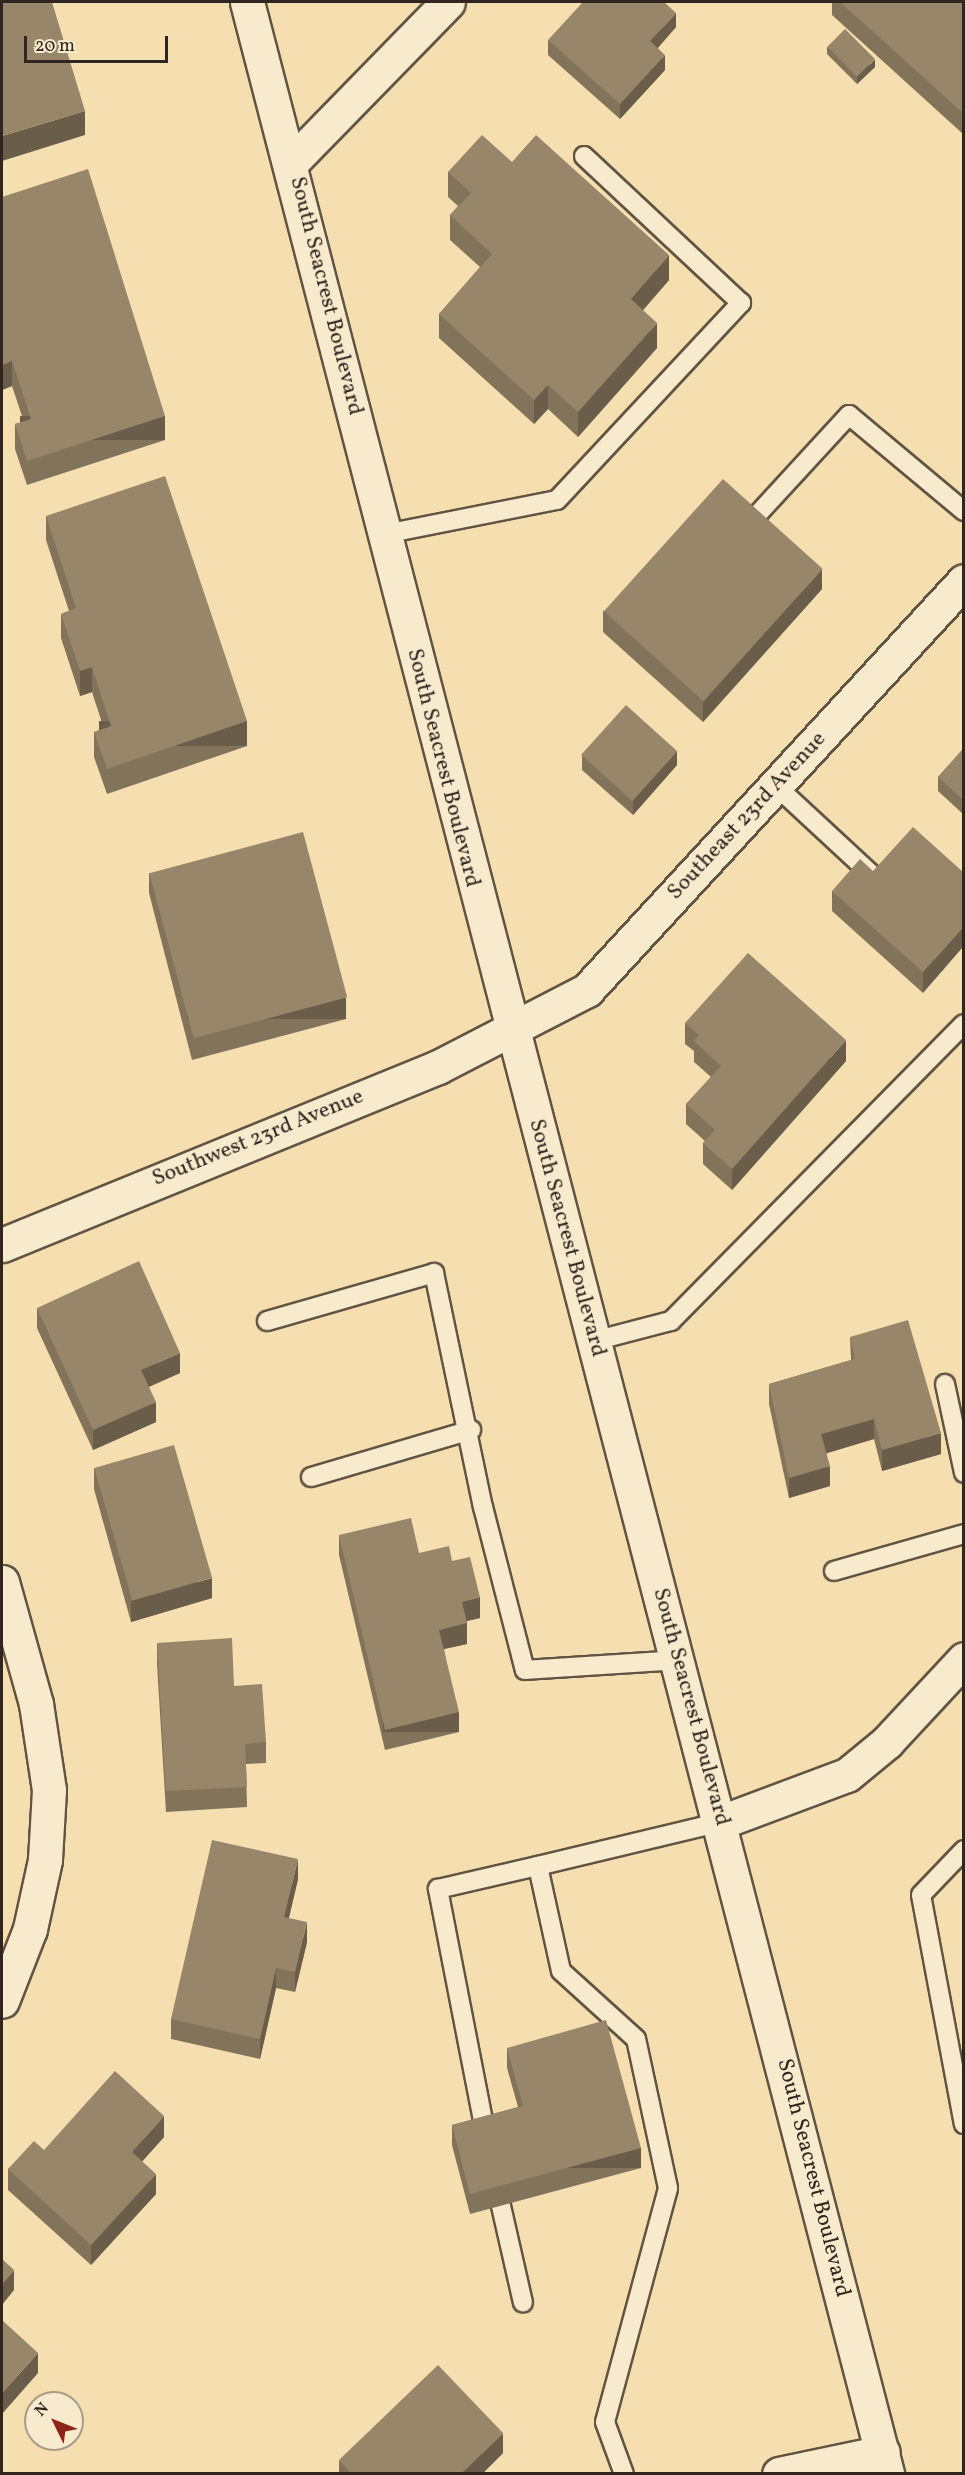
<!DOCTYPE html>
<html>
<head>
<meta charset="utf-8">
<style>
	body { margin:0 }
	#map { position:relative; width:965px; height:2475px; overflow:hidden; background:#f5deb0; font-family:Vollkorn,serif }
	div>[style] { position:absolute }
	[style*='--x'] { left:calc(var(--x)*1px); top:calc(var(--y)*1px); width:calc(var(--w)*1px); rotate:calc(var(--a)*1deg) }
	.roads { filter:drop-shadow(2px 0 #625443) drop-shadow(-2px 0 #625443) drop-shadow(0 2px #625443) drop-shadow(0 -2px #625443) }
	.service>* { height:18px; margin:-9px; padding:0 9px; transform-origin:9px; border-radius:9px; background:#f8eacc }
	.minor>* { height:33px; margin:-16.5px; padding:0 16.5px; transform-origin:16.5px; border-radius:16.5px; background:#f8eacc }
	.tertiary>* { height:33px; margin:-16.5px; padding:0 16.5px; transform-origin:16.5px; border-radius:16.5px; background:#f8eacc }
	.wall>* { inset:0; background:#82735b }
	.shaded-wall>* { inset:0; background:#6a5e4a; transform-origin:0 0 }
	.building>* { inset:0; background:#97866a; transform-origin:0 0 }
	span { translate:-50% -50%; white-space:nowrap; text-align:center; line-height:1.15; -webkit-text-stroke:4.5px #f8eacc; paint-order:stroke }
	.street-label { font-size:22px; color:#31261f }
	.frame { position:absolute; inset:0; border:3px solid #31261f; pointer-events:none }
	.north { position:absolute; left:24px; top:2391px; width:60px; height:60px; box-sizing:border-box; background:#f8eacc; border:2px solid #a89c87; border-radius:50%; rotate:313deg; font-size:16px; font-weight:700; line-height:24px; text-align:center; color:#31261f }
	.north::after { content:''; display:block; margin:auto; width:21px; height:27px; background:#8f2418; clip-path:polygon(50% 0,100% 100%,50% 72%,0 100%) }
	.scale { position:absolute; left:24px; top:36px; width:144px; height:27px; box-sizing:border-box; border:3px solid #31261f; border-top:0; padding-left:8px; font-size:18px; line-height:21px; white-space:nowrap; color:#31261f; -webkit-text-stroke:4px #f8eacc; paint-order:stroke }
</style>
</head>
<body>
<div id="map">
	<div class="roads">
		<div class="service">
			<i style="--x:757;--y:515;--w:136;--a:-47.4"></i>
			<i style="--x:849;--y:415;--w:150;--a:39.9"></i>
			<i style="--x:385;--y:534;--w:175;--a:-11.2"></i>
			<i style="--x:557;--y:500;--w:270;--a:-47"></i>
			<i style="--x:741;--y:303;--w:215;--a:-136.9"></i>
			<i style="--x:775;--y:785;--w:131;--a:42.8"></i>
			<i style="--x:267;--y:1321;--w:174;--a:-16"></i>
			<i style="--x:434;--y:1273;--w:239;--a:78.2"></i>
			<i style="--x:483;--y:1507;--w:168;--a:75.6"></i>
			<i style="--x:525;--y:1670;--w:154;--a:-3.7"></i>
			<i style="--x:594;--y:1341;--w:80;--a:-14.6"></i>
			<i style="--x:671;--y:1321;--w:417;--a:-45.4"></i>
			<i style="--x:945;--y:1384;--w:91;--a:77.9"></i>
			<i style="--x:311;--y:1477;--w:167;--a:-16.4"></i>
			<i style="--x:834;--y:1571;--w:135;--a:-15.9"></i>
			<i style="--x:964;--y:1850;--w:62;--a:133.7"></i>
			<i style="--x:921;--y:1895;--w:233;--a:79.4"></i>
			<i style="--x:486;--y:2136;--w:252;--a:-101"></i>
			<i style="--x:438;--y:1889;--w:103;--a:-13"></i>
			<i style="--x:501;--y:2206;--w:99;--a:77.2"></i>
			<i style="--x:624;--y:2474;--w:55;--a:-110.1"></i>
			<i style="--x:605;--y:2422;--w:242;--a:-74.9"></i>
			<i style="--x:668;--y:2188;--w:152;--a:-102.1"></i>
			<i style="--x:636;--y:2039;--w:101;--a:-137.8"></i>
			<i style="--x:561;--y:1971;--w:107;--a:-102.4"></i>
			<i style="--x:538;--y:1866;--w:188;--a:-13.5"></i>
		</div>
		<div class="minor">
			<i style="--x:292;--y:162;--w:223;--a:-45.7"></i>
			<i style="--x:2;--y:1582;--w:127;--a:74.4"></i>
			<i style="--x:36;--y:1704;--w:87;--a:81.4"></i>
			<i style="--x:49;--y:1790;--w:70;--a:93.3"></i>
			<i style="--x:45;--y:1860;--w:71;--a:102.3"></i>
			<i style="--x:30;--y:1929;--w:77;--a:111.3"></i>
			<i style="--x:721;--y:1822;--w:134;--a:-20.5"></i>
			<i style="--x:847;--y:1775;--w:52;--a:-39.5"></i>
			<i style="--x:887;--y:1742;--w:113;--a:-47.1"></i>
			<i style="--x:779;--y:2474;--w:106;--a:-11.9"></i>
		</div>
		<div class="tertiary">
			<i style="--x:247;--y:2;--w:2554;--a:75.48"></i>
			<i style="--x:2;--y:1245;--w:471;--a:-22.2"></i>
			<i style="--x:438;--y:1067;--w:168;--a:-27.3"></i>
			<i style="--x:587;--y:990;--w:556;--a:-47.33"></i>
		</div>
	</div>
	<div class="wall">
		<i style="clip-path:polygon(832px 2px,963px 2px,963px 134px,832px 15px)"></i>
		<i style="clip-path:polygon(676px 27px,658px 48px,665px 70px,620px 119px,548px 55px,548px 40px)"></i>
		<i style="clip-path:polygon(827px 47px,875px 67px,857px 84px,827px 54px)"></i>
		<i style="clip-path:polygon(512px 162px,669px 280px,643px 310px,657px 348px,578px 437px,548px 409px,534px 424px,439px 338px,439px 314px,480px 267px,450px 240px,450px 215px,458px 206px,448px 197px,448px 172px)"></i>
		<i style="clip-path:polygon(2px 197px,165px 440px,27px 485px,15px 449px,15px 424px,24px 422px,12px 386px,2px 390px)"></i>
		<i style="clip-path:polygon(46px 516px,247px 746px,107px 794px,94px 757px,94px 732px,104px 729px,92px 692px,80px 696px,61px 638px,61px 614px,69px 611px,46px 540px)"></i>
		<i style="clip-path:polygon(822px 589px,703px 722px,603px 632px,603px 611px)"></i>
		<i style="clip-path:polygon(963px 749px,963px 814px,938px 791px,938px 777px)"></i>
		<i style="clip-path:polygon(582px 755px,677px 765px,633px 815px,582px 770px)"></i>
		<i style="clip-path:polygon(873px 871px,963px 872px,923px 993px,832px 911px,832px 891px)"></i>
		<i style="clip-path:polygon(149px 873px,346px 1019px,192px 1060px,149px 893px)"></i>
		<i style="clip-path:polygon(685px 1023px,846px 1061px,732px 1190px,703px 1164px,703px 1143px,705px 1141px,686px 1124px,686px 1104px,711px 1077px,694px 1062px,694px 1051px,685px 1044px)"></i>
		<i style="clip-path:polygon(37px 1308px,180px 1373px,149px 1387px,156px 1422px,93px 1450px,37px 1328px)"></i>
		<i style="clip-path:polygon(850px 1337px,941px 1454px,882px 1471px,874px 1439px,826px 1453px,830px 1486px,789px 1498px,769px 1404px,769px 1384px,851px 1360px)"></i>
		<i style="clip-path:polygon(94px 1468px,212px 1598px,131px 1622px,94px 1489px)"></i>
		<i style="clip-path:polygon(339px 1535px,452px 1561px,480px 1618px,467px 1621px,467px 1644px,444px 1649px,459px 1732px,385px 1750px,339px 1555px)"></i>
		<i style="clip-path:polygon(157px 1643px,234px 1686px,266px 1742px,266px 1763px,246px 1764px,247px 1807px,166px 1812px,157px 1664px)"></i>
		<i style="clip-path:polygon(298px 1879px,289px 1918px,307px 1942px,295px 1992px,276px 1988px,260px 2059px,171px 2039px,171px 2019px)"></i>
		<i style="clip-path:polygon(507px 2048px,641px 2168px,470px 2214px,452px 2145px,452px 2125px,518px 2107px,507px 2068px)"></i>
		<i style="clip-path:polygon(164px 2137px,142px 2161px,156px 2194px,91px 2265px,8px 2190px,8px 2169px,44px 2150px)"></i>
		<i style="clip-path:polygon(503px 2453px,482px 2474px,339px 2474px,339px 2460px)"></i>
	</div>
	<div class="shaded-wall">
		<i style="clip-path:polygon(676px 13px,676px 27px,650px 56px,650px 41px)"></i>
		<i style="clip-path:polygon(665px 55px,665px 70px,620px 119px,620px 104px)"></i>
		<i style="clip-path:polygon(875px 59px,875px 67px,857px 84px,857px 77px)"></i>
		<i style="clip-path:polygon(85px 111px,85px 135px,2px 161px,2px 136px)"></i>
		<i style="clip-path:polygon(669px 255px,669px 280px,631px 324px,631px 299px)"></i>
		<i style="clip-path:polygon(657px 323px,657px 348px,578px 437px,578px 412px)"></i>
		<i style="clip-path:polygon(12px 361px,12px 386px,2px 390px,2px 365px)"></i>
		<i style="clip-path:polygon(548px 385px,548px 409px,534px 424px,534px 400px)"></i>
		<i style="left:165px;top:416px;width:24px;height:145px;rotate:90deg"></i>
		<i style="clip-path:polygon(822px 569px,822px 589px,703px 722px,703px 702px)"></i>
		<i style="clip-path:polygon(92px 667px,92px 692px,80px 696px,80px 671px)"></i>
		<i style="left:247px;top:721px;width:25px;height:148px;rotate:90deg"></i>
		<i style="clip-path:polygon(677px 751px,677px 765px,633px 815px,633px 800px)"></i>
		<i style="clip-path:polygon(963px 927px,963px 947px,923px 993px,923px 972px)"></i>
		<i style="left:346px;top:998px;width:21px;height:159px;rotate:90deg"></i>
		<i style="clip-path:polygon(846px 1040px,846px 1061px,732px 1190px,732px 1169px)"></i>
		<i style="clip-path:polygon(180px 1353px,180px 1373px,141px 1390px,141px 1370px)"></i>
		<i style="clip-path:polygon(156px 1402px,156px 1422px,93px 1450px,93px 1430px)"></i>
		<i style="clip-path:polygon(874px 1419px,874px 1439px,821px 1455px,821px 1434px)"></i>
		<i style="clip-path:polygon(941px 1433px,941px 1454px,882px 1471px,882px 1450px)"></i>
		<i style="clip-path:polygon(830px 1466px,830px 1486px,789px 1498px,789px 1478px)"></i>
		<i style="clip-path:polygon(212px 1578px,212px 1598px,131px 1622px,131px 1601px)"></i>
		<i style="clip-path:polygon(480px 1597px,480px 1618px,462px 1622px,462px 1602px)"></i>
		<i style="clip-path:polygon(467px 1623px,467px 1644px,439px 1650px,439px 1630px)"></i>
		<i style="left:459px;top:1712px;width:20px;height:76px;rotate:90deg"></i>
		<i style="clip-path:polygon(298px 1859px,298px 1879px,284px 1937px,284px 1917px)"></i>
		<i style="clip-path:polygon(307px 1922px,307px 1942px,295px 1992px,295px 1972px)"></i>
		<i style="clip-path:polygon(276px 1968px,276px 1988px,260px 2059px,260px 2039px)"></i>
		<i style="clip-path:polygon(164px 2116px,164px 2137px,132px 2173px,132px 2152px)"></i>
		<i style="left:641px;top:2148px;width:20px;height:177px;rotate:90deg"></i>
		<i style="clip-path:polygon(156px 2174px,156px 2194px,91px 2265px,91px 2245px)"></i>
		<i style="clip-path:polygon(14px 2270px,14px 2290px,2px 2305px,2px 2284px)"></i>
		<i style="clip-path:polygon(38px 2353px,38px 2373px,2px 2414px,2px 2393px)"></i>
		<i style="clip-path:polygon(503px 2433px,503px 2453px,482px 2474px,461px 2474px)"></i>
	</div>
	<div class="building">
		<i style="clip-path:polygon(2px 2px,52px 2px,85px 111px,2px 136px)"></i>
		<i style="clip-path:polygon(583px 2px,664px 2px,676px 13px,650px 41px,665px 55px,620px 104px,548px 40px)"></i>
		<i style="clip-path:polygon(840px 2px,963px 2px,963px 113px)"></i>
		<i style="left:845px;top:29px;width:42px;height:25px;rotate:45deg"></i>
		<i style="clip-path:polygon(482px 135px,512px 162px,536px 135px,669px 255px,631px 299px,657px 323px,578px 412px,548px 385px,534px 400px,439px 314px,492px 254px,450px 215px,471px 193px,448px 172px)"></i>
		<i style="clip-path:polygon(88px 169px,165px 416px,27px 461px,15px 424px,31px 419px,12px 361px,2px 365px,2px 197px)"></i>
		<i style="clip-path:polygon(165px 476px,247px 721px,107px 769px,94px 732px,111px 726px,92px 667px,80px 671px,61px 614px,76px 608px,46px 516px)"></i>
		<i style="left:723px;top:479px;width:134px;height:178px;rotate:42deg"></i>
		<i style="left:626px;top:705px;width:69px;height:67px;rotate:42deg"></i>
		<i style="clip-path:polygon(963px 749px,963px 800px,938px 777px)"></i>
		<i style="clip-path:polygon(913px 827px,963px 872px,963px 927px,923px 972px,832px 891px,860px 859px,873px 871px)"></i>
		<i style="left:303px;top:832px;width:171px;height:159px;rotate:75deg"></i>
		<i style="clip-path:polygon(748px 953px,846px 1040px,732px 1169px,703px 1143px,715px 1130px,686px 1104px,721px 1066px,694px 1041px,699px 1035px,685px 1023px)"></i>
		<i style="clip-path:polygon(139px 1261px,180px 1353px,141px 1370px,156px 1402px,93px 1430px,37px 1308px)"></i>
		<i style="clip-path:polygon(908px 1320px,941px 1433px,882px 1450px,874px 1419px,821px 1434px,830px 1466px,789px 1478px,769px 1384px,855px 1359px,850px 1337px)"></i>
		<i style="left:174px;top:1445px;width:138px;height:83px;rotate:74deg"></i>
		<i style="clip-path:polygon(411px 1518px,419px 1553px,449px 1546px,452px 1561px,470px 1557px,480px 1597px,462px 1602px,467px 1623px,439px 1630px,459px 1712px,385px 1730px,339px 1535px)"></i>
		<i style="clip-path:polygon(232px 1638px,234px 1686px,262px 1684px,266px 1742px,245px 1744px,247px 1787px,166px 1791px,157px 1643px)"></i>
		<i style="clip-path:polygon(212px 1840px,298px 1859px,284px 1917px,307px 1922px,295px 1972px,276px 1968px,260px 2039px,171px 2019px)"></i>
		<i style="clip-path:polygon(606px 2020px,641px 2148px,470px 2194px,452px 2125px,523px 2106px,507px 2048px)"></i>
		<i style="clip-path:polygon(115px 2071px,164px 2116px,132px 2152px,156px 2174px,91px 2245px,8px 2169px,34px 2141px,44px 2150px)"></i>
		<i style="clip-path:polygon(2px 2259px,14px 2270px,2px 2284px)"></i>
		<i style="clip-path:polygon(2px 2320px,38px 2353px,2px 2393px)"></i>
		<i style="clip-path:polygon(438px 2365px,503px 2433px,461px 2474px,352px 2474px,339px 2460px)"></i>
	</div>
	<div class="street-label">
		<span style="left:326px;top:296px;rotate:76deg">South Seacrest Boulevard</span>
		<span style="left:443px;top:768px;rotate:76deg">South Seacrest Boulevard</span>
		<span style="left:747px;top:816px;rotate:-47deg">Southeast 23rd Avenue</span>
		<span style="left:258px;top:1138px;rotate:-22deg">Southwest 23rd Avenue</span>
		<span style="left:567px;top:1238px;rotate:75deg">South Seacrest Boulevard</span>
		<span style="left:691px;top:1707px;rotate:75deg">South Seacrest Boulevard</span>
		<span style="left:813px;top:2178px;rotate:76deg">South Seacrest Boulevard</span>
	</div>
	<div class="frame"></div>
	<div class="north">N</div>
	<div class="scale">20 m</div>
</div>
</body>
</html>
